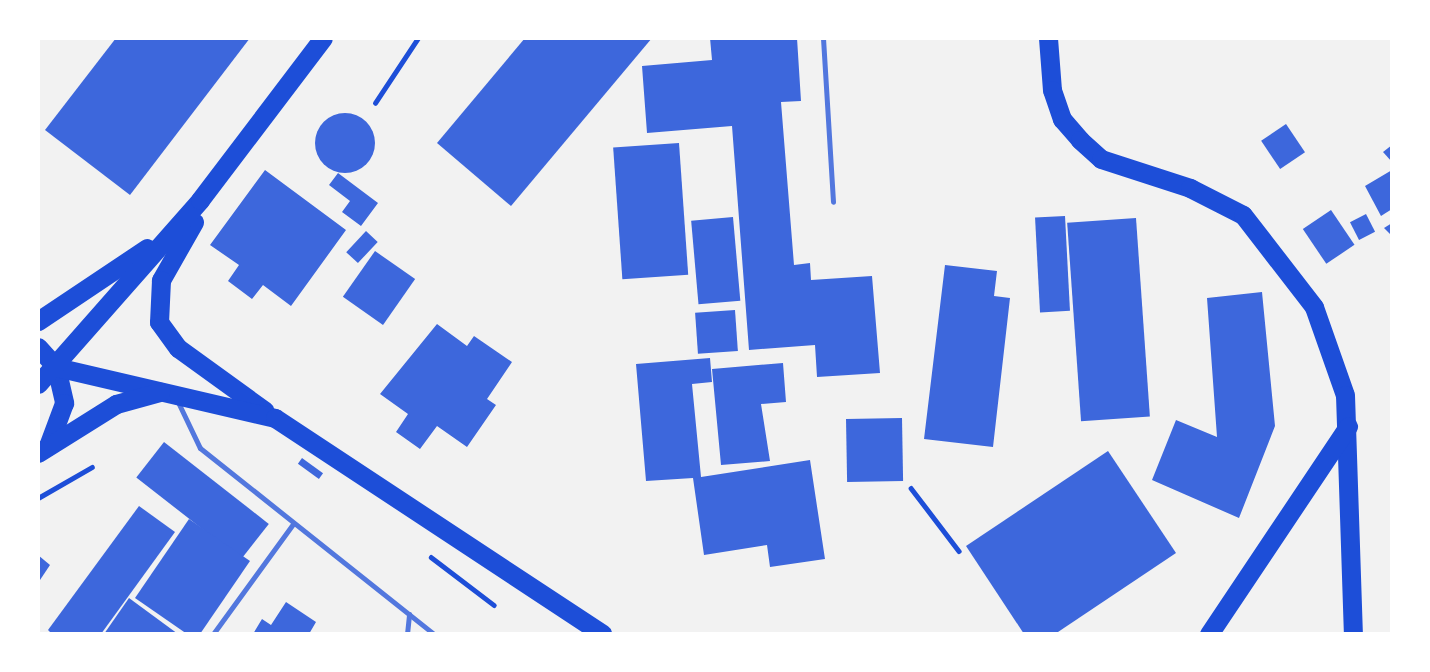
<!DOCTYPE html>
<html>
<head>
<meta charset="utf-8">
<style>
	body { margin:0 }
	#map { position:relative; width:1430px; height:672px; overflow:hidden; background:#f2f2f2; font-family:"Public Sans",sans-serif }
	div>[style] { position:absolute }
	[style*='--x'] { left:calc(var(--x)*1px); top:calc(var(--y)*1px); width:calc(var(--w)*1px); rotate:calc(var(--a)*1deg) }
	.building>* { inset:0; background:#3d67dc; transform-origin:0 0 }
	.round { border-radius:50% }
	.path>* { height:4.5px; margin:-2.25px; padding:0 2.25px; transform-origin:2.25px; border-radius:2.25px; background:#1d4ed8 }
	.service>* { height:5px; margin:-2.5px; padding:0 2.5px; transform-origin:2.5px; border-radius:2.5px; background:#5277de }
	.trunk>* { height:19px; margin:-9.5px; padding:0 9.5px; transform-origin:9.5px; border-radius:9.5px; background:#1d4ed8 }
	span { translate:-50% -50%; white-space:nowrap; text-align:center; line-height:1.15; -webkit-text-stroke:6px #fff; paint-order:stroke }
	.frame { position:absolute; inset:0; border:40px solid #fff; pointer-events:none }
</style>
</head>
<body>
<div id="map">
	<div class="building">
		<i style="clip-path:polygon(116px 38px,250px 38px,130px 195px,45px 130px)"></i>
		<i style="clip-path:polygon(525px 38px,652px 38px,511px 206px,437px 143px)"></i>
		<i style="clip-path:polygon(710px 38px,797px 38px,801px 101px,781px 102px,794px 265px,810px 263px,811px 280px,872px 276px,880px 373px,817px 377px,815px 345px,749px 350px,732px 126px,647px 133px,642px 66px,712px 60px)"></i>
		<i class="round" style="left:315px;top:113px;width:60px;height:60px"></i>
		<i style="left:1286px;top:124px;width:34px;height:30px;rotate:56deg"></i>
		<i style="left:679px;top:143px;width:132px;height:66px;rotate:86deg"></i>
		<i style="clip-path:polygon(1392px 145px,1392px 162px,1383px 152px)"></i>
		<i style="clip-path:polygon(265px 170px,346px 230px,291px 306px,263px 285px,252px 299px,228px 281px,239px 265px,210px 245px)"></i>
		<i style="clip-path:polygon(1392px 170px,1392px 209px,1381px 216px,1365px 186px)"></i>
		<i style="clip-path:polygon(338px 173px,378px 203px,361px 226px,342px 212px,350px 201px,329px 185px)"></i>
		<i style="left:1331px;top:210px;width:42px;height:34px;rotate:56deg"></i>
		<i style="left:1366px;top:214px;width:20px;height:18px;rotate:63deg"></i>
		<i style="left:1065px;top:216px;width:95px;height:30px;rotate:87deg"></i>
		<i style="left:733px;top:217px;width:84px;height:42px;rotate:85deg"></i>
		<i style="left:1136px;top:218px;width:199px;height:69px;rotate:86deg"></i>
		<i style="clip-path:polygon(1392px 223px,1392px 236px,1384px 228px)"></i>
		<i style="left:366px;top:231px;width:16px;height:29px;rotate:43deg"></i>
		<i style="left:375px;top:251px;width:49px;height:56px;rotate:35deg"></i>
		<i style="clip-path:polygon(945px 265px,997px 271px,994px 296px,1010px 298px,993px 447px,924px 439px)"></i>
		<i style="clip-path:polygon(1262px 292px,1275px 426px,1239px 518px,1152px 480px,1176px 420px,1217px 437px,1207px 298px)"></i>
		<i style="left:735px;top:310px;width:41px;height:40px;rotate:86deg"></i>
		<i style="clip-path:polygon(437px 324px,467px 346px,474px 336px,512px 362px,487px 399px,496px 405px,467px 447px,437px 426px,420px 449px,396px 432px,408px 414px,380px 394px)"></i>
		<i style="clip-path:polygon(710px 358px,712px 382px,692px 384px,701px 477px,810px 460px,825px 559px,770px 567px,767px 545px,704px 555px,693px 478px,646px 481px,636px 364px)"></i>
		<i style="clip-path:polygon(783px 363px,786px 402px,761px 404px,770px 461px,721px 465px,712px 369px)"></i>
		<i style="left:902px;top:418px;width:63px;height:56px;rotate:89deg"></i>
		<i style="left:164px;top:442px;width:133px;height:45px;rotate:38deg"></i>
		<i style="clip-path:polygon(1108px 451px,1176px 553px,1055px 634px,1024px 634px,966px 546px)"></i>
		<i style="left:302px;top:458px;width:26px;height:7px;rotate:36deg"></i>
		<i style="clip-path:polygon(139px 506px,175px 532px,101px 634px,52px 634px,48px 630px)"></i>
		<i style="clip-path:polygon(189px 519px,250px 561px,200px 634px,187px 634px,135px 598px)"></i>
		<i style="clip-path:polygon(38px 555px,50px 565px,38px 583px)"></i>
		<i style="clip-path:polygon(129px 598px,178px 634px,104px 634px)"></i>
		<i style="clip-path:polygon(286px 602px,316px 622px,309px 634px,253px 634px,262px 619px,271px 625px)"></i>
	</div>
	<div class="path">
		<i style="--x:375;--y:103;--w:78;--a:-56.5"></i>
		<i style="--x:911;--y:488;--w:79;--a:52.7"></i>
		<i style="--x:38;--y:498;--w:62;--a:-29.9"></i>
		<i style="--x:431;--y:557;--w:79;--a:37.3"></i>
	</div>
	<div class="service">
		<i style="--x:823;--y:38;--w:164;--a:86.5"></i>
		<i style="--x:177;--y:400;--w:53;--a:64.4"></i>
		<i style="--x:200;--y:448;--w:299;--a:38.5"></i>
		<i style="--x:213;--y:634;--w:136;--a:-54"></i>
		<i style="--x:407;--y:634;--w:20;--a:-84"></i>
	</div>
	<div class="trunk">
		<i style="--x:1048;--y:38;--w:52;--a:85.6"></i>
		<i style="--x:1052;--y:90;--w:31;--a:71"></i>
		<i style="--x:1062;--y:119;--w:28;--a:49"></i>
		<i style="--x:1080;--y:140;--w:28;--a:42"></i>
		<i style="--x:1101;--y:159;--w:94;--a:18"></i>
		<i style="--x:1190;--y:188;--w:59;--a:27"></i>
		<i style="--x:1243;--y:215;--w:116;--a:52.3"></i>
		<i style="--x:1314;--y:307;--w:93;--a:70.6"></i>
		<i style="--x:1345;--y:395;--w:239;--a:88.1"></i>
		<i style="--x:194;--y:222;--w:67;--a:119.6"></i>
		<i style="--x:161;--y:280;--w:42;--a:92.7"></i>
		<i style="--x:159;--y:322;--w:32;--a:54"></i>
		<i style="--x:178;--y:348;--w:107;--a:35.9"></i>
		<i style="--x:38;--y:321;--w:131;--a:-33.8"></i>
		<i style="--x:38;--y:347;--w:27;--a:48"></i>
		<i style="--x:56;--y:367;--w:37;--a:77"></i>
		<i style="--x:64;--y:403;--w:46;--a:110.4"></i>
		<i style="--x:56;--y:367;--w:225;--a:13.1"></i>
		<i style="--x:275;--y:418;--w:392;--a:33.4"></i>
		<i style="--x:38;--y:384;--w:245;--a:-48.6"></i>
		<i style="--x:200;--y:200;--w:203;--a:-52.8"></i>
		<i style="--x:38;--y:453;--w:92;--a:-32.1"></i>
		<i style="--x:116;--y:404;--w:46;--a:-15.3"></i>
		<i style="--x:1209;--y:634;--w:250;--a:-56.2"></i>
	</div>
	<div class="frame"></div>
</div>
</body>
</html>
